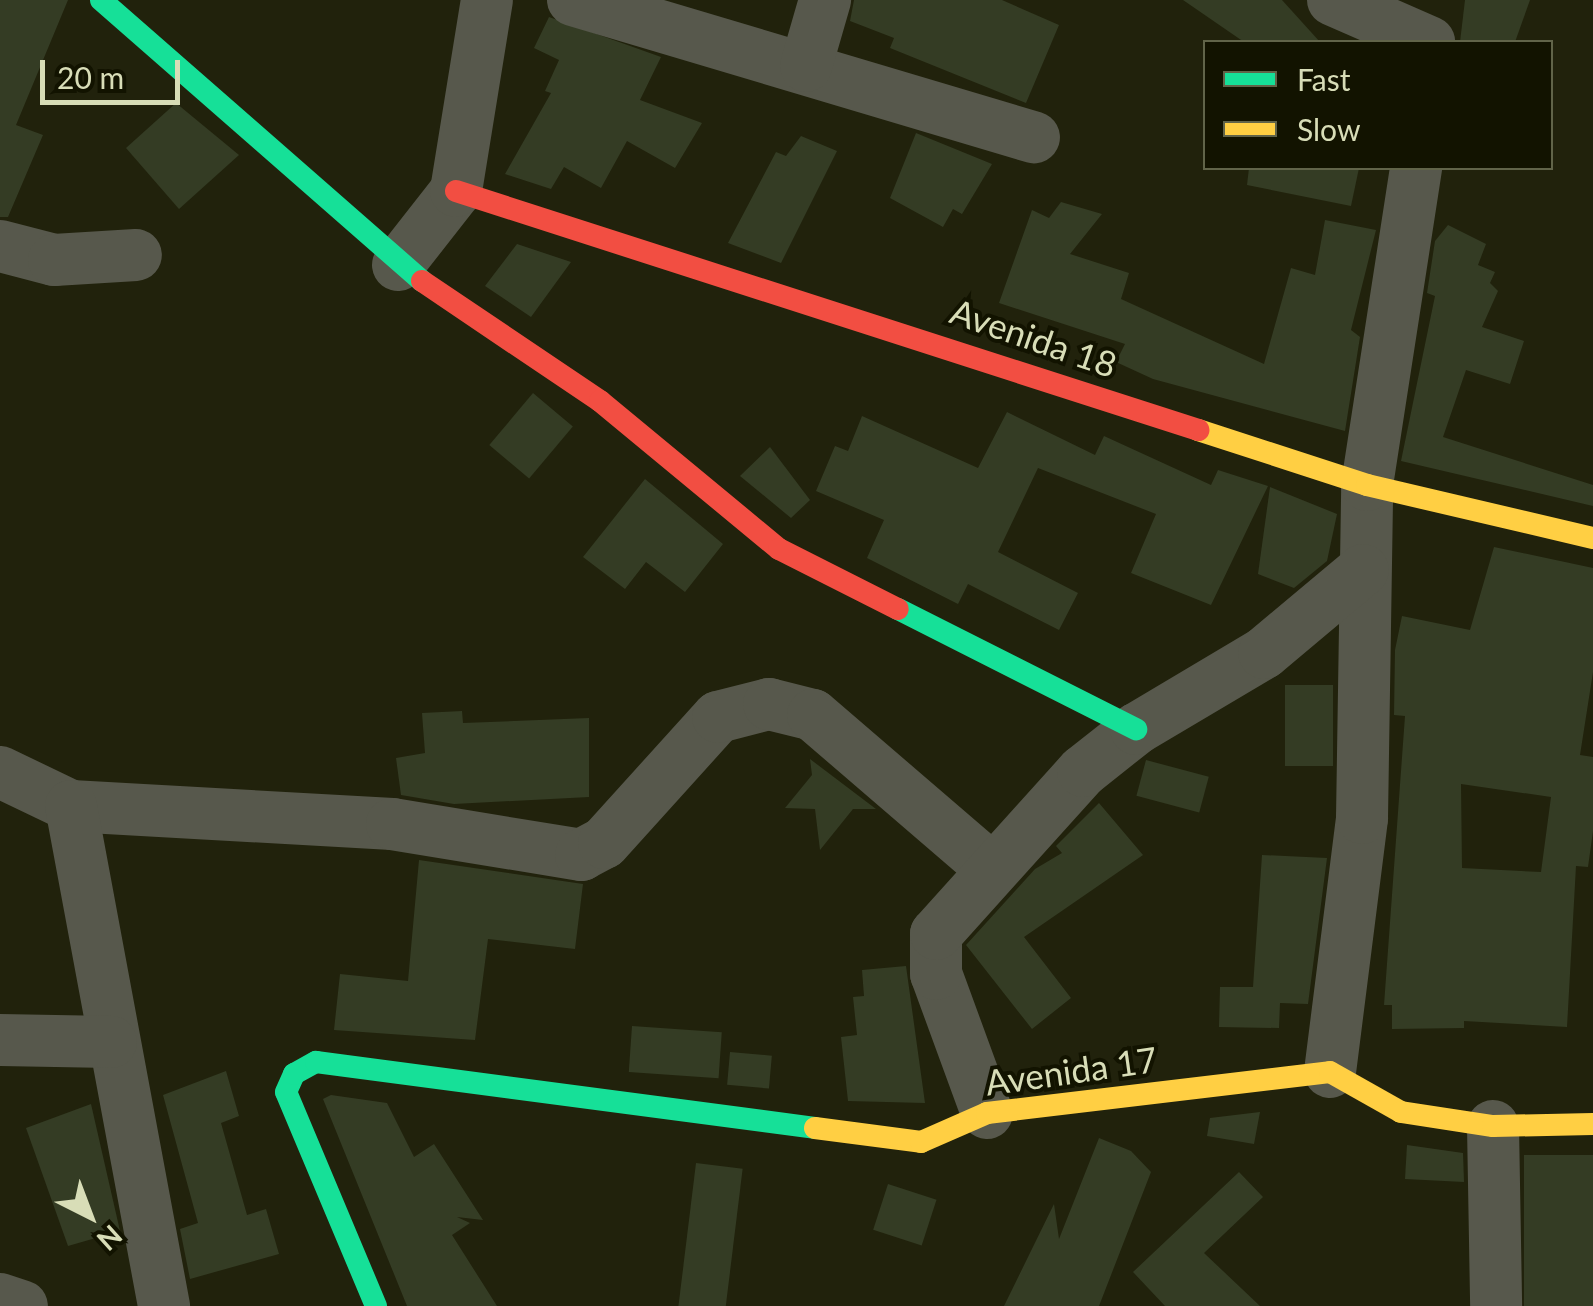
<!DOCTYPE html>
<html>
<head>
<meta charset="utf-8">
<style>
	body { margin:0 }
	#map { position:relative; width:1593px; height:1306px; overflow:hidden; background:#21220c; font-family:Lato,sans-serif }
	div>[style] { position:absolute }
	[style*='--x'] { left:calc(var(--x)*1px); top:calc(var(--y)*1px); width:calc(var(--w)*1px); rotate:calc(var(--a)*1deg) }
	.building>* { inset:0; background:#343c24; transform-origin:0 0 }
	.street>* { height:52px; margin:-26px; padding:0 26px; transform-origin:26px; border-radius:26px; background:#57584c }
	.fast>* { height:22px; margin:-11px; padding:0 11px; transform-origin:11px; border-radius:11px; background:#16e098 }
	.slow>* { height:22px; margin:-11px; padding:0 11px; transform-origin:11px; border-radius:11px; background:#ffcf43 }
	.jam>* { height:22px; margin:-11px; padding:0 11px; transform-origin:11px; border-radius:11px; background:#f24e42 }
	span { translate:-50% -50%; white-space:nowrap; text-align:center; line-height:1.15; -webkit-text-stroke:8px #121300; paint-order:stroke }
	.street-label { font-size:35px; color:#d8ddb7 }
	.legend { position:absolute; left:1203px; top:40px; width:350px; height:130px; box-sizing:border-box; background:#121300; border:2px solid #616449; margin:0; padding:12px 18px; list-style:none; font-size:30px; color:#d8ddb7 }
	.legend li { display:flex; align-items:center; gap:20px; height:50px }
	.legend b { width:50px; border:2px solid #616449 }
	.north { position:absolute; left:40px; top:1166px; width:100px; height:100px; -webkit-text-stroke:8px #121300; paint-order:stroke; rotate:138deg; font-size:28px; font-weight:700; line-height:40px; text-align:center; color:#d8ddb7 }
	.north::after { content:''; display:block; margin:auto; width:35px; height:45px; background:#d8ddb7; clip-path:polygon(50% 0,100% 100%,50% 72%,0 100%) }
	.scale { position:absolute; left:40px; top:60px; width:140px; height:45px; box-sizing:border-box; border:5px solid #d8ddb7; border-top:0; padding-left:12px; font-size:30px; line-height:35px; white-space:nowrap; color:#d8ddb7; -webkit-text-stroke:8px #121300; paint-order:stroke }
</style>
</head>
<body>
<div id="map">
	<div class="building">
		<i style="clip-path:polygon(0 0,68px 0,16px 125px,43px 135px,8px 217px,0 217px)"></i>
		<i style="clip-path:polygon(854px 0,1002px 0,1059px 25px,1026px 103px,890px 48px,894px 38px,850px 21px)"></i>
		<i style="clip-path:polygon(1183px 0,1282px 0,1320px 42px,1244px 42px)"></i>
		<i style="clip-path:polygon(1465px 0,1530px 0,1515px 42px,1460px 42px)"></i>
		<i style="clip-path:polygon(549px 17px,661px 57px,640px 100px,702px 123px,675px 168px,627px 141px,601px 188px,564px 167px,551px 189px,505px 174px,551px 93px,545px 91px,559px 60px,534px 48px)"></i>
		<i style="clip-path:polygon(176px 103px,239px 155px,179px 209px,126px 148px)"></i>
		<i style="clip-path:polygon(916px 133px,992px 164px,962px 214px,953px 209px,943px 227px,890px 198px)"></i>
		<i style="clip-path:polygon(801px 136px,837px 151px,781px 263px,728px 243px,776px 152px,786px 156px)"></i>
		<i style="clip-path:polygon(1249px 168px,1359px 168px,1351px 206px,1247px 185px)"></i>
		<i style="clip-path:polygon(1061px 202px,1102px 214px,1070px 254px,1129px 273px,1121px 299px,1264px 364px,1291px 268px,1315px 275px,1325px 220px,1376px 230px,1351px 330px,1360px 337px,1345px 431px,1153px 379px,1116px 362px,1125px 344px,999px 303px,1032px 210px,1049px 218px)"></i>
		<i style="clip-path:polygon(1448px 225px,1486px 244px,1478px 265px,1495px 272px,1490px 283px,1498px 291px,1482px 327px,1524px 341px,1510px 384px,1466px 370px,1443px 437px,1593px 485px,1593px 506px,1401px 461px,1435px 296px,1427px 293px,1435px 241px)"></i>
		<i style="clip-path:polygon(517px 244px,571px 262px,531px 317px,485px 286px)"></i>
		<i style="left:533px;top:393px;width:52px;height:68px;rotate:40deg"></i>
		<i style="clip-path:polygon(1007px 412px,1095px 455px,1104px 436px,1211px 485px,1218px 470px,1268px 486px,1211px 605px,1131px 573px,1156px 514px,1038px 468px,998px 552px,1078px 593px,1059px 630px,968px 584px,958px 604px,867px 558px,884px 520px,816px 491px,835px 446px,848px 451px,862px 416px,978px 468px)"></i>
		<i style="clip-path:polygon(770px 447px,810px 500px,791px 518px,740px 476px)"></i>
		<i style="clip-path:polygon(645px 479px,723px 544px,685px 592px,646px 562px,625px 589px,583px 557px)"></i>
		<i style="clip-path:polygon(1270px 487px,1337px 514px,1327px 561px,1294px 588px,1258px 574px)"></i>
		<i style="clip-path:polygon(evenodd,1494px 547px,1593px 568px,1593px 672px,1580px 755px,1593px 757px,1593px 831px,1588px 867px,1576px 866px,1567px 1027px,1464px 1021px,1464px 1028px,1392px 1029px,1392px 1005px,1384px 1005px,1405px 716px,1394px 715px,1395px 650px,1402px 616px,1470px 630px,1494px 547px,1461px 784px,1551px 797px,1541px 872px,1462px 868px,1461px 784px)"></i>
		<i style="left:1285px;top:685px;width:48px;height:81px"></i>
		<i style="clip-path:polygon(462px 711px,463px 723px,589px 718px,589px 797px,454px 804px,401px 795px,396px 758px,425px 753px,422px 713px)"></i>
		<i style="clip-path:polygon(810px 759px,876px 809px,853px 809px,820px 850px,815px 809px,785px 808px,812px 775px)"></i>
		<i style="left:1146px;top:760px;width:65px;height:37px;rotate:15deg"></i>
		<i style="clip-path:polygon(1099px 803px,1143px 855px,1024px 937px,1071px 998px,1032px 1029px,966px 945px,1035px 869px,1062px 853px,1056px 846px)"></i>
		<i style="clip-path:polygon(1262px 855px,1327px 858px,1308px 1004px,1280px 1003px,1279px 1028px,1219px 1027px,1220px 987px,1253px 987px)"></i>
		<i style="clip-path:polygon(419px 860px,583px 884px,575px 949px,488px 939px,475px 1040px,334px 1030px,340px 974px,408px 981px)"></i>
		<i style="clip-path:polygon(906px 966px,925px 1103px,848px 1101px,841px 1037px,857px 1035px,853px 997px,864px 996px,862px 970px)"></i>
		<i style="left:632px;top:1026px;width:90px;height:46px;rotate:4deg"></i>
		<i style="left:730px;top:1052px;width:42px;height:33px;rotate:5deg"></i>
		<i style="clip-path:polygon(226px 1071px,239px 1116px,221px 1123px,247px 1215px,266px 1209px,279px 1254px,190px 1279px,180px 1229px,198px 1223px,163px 1095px)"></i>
		<i style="clip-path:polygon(331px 1095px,387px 1103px,414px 1157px,434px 1144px,483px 1220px,457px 1217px,470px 1223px,452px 1235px,497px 1306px,407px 1306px,323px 1099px)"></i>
		<i style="clip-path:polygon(91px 1104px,120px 1231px,68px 1246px,26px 1128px)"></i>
		<i style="clip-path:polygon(1260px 1112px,1254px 1144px,1207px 1136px,1210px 1118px)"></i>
		<i style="clip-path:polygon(1099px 1138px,1131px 1151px,1151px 1172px,1099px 1306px,1004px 1306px,1054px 1204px,1059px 1239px)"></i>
		<i style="clip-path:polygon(1407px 1145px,1463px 1153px,1464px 1182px,1405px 1179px)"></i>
		<i style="left:1593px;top:1155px;width:151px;height:69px;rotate:90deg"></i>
		<i style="left:696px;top:1163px;width:47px;height:144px;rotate:7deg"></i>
		<i style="clip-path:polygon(1239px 1172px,1263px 1197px,1204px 1253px,1260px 1306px,1165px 1306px,1133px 1272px)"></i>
		<i style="left:888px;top:1184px;width:51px;height:48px;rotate:18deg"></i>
	</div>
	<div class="street">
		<i style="--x:573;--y:0;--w:481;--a:16.6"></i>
		<i style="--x:1333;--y:0;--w:105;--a:23.6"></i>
		<i style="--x:806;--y:66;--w:69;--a:-73.9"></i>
		<i style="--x:0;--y:246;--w:56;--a:14.5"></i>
		<i style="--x:54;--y:260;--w:82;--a:-3.5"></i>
		<i style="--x:398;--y:265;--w:94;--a:-51.9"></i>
		<i style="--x:456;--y:191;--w:193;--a:-80.8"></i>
		<i style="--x:0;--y:772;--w:79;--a:25.6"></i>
		<i style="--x:71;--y:806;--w:322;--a:3.2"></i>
		<i style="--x:392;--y:824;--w:192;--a:9.3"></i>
		<i style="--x:581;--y:855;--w:26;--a:-28"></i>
		<i style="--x:604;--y:843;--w:170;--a:-47.9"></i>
		<i style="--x:718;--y:717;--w:53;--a:-14.3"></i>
		<i style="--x:769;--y:704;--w:45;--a:14"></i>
		<i style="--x:813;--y:715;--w:235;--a:40.7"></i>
		<i style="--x:71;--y:806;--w:509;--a:79.46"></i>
		<i style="--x:0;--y:1040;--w:111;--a:1"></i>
		<i style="--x:1330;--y:1072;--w:256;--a:-82.8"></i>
		<i style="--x:1362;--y:818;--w:333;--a:-89.1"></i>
		<i style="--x:1367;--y:485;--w:321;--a:-81.2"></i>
		<i style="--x:987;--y:1113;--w:148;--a:-110.1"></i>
		<i style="--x:936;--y:974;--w:40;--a:-90"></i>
		<i style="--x:936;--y:934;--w:219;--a:-48"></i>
		<i style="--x:1083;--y:771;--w:68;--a:-38.4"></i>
		<i style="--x:1136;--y:729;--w:149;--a:-30.7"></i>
		<i style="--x:1264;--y:653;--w:129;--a:-40"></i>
		<i style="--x:1493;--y:1126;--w:180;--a:89"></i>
		<i style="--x:0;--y:1299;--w:23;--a:18"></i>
	</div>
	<div class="fast">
		<i style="--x:101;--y:0;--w:427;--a:41.2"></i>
		<i style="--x:898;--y:609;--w:267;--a:26.8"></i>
		<i style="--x:376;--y:1306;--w:232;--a:-112.8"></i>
		<i style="--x:286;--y:1092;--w:20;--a:-66"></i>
		<i style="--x:294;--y:1074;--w:25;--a:-29"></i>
		<i style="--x:316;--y:1062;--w:503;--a:7.53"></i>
	</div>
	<div class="slow">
		<i style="--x:1198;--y:430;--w:178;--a:18"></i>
		<i style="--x:1367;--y:485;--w:232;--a:13.2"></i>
		<i style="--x:815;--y:1128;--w:107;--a:7.5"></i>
		<i style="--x:921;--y:1142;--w:72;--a:-23.7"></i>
		<i style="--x:987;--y:1113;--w:345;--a:-6.8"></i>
		<i style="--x:1330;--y:1072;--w:81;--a:29.4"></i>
		<i style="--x:1401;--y:1112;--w:93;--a:8.7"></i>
		<i style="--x:1493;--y:1126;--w:100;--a:-1.1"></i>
	</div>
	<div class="jam">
		<i style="--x:456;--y:191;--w:780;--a:17.85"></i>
		<i style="--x:422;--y:281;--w:215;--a:34"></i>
		<i style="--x:600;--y:401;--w:232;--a:39.6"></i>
		<i style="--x:779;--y:549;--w:133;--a:26.8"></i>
	</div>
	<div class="street-label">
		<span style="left:1034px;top:337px;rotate:19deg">Avenida 18</span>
		<span style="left:1071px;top:1070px;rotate:-8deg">Avenida 17</span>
	</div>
	<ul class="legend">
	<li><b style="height:12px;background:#16e098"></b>Fast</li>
	<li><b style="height:12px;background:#ffcf43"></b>Slow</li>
	</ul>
	<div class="north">N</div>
	<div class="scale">20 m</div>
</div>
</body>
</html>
